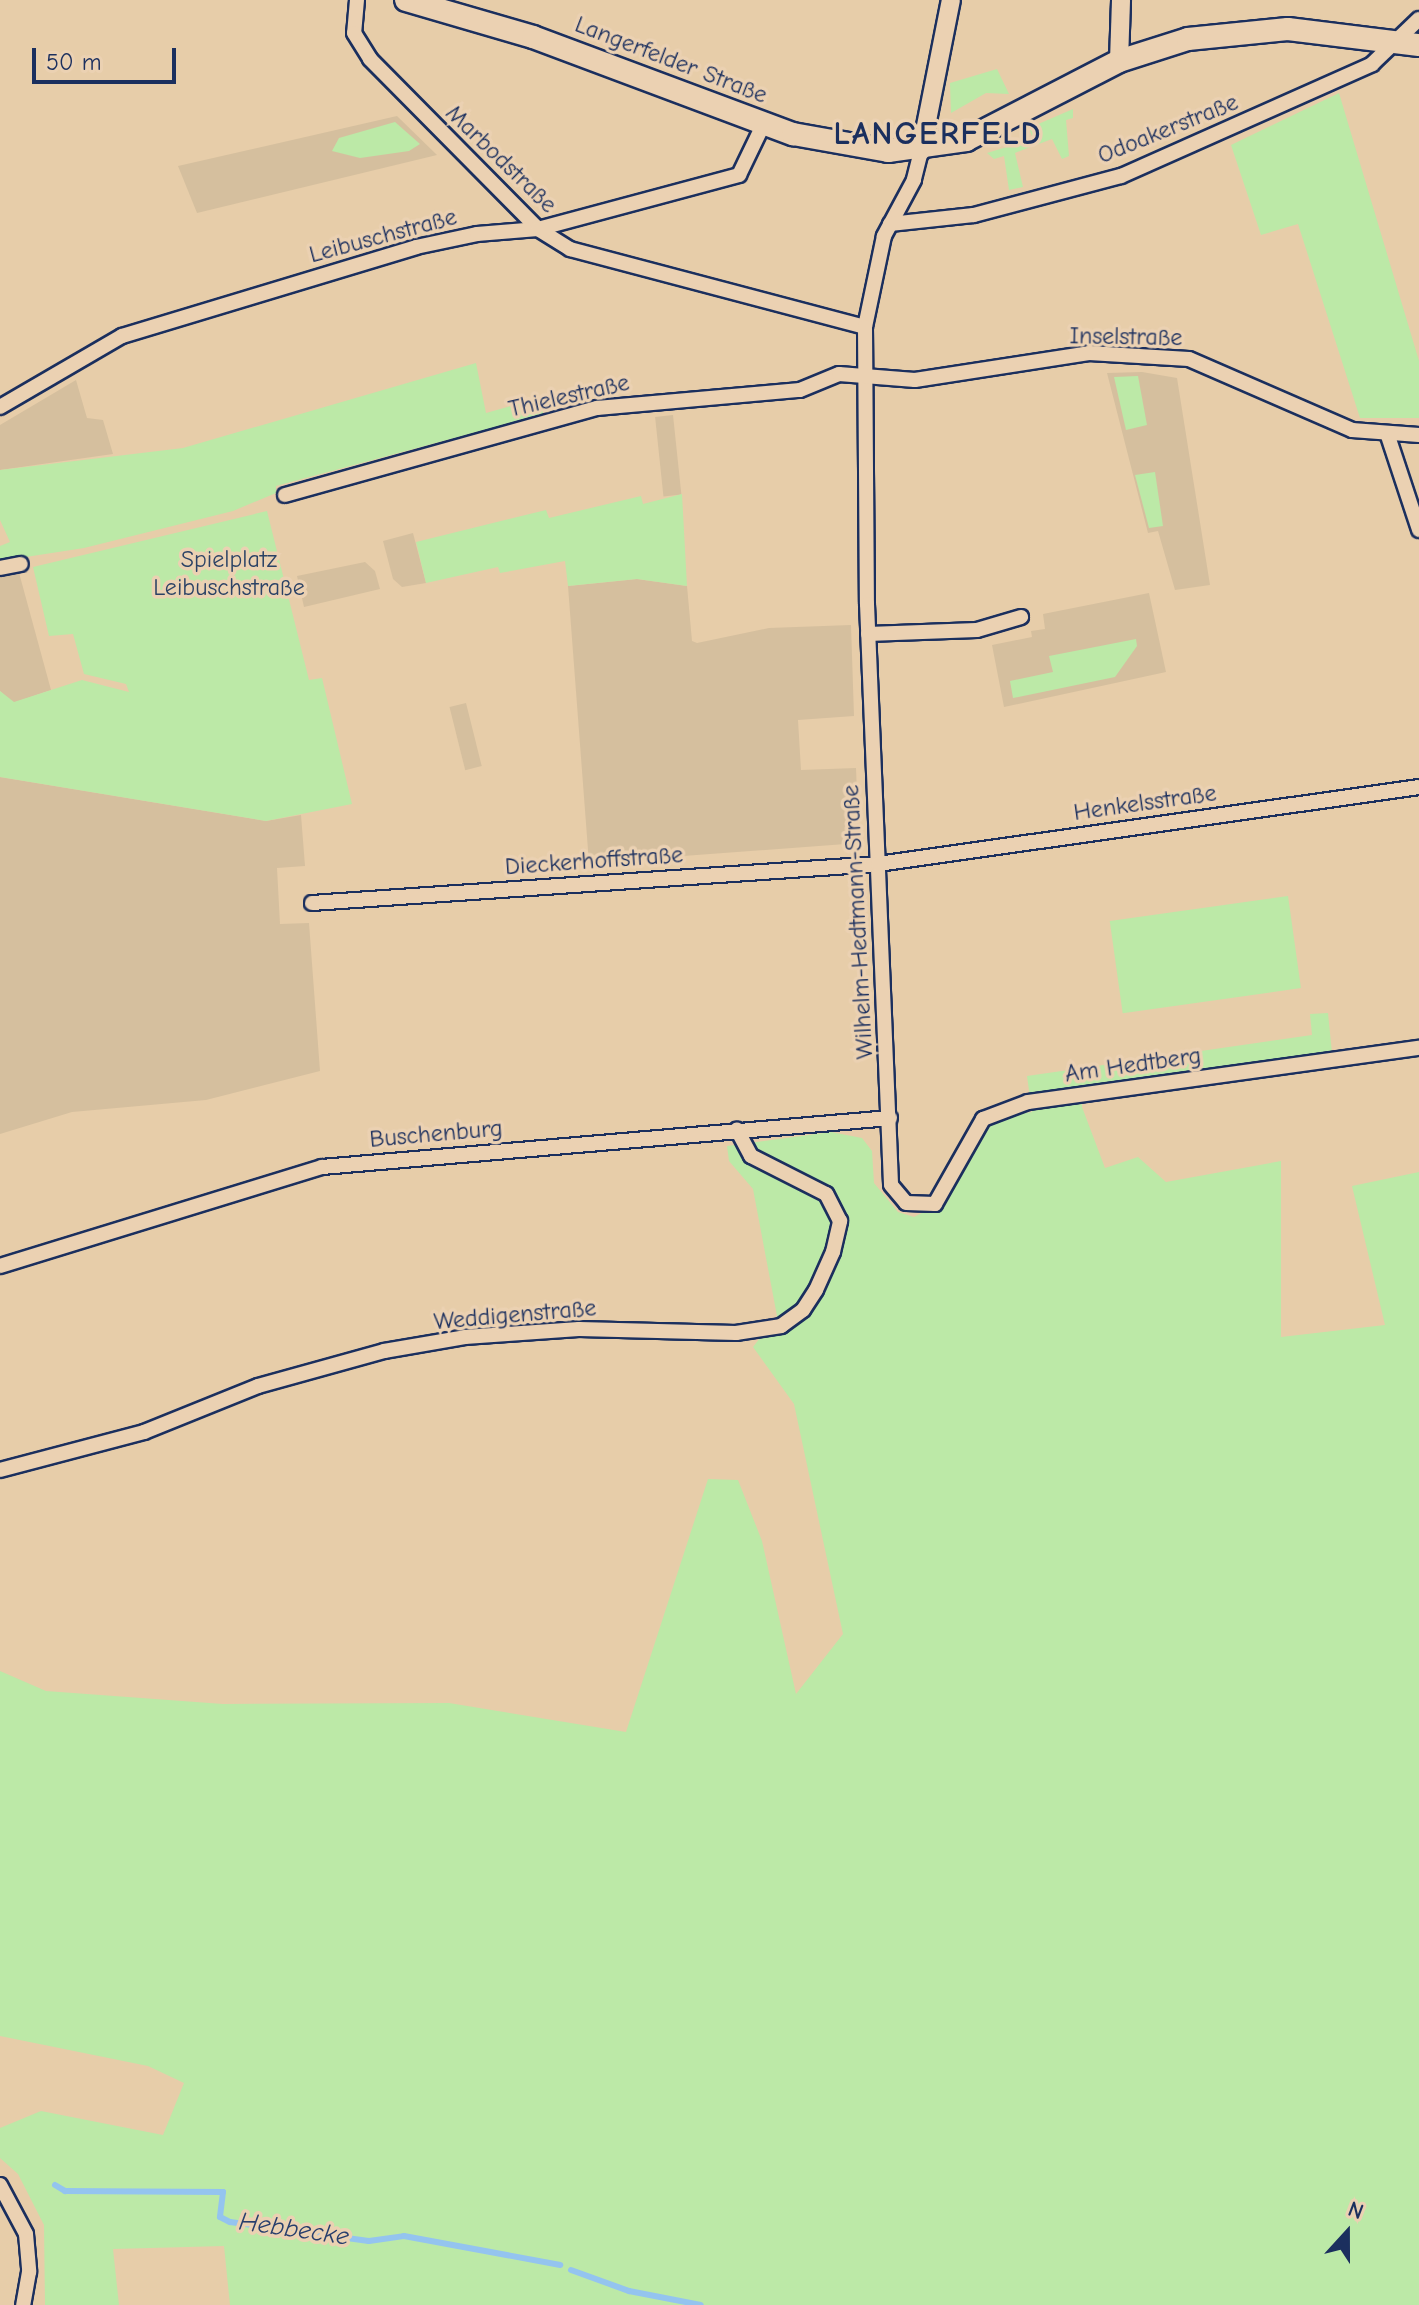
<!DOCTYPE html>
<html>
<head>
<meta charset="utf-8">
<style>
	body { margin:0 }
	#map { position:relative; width:1419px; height:2305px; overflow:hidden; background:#e7cda9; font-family:"Comic Neue",sans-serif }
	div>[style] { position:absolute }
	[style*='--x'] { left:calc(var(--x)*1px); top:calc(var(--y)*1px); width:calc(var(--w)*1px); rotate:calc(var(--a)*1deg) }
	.built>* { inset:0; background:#d5bf9e; transform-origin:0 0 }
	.green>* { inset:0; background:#bce9a7; transform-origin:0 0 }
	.stream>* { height:6px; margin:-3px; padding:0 3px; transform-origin:3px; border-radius:3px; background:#94c4ef }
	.roads { filter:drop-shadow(2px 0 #1b2f5e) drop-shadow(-2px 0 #1b2f5e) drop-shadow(0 2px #1b2f5e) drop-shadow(0 -2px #1b2f5e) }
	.minor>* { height:14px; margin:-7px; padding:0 7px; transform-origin:7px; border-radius:7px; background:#ebd1b2 }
	.tertiary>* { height:18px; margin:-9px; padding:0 9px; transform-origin:9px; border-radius:9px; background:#ebd1b2 }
	.secondary>* { height:22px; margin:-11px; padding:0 11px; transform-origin:11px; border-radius:11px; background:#ebd1b2 }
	span { translate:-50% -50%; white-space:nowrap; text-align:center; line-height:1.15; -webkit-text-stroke:7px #ebd1b2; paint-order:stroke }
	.street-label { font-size:24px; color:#1b2f5e }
	.park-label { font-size:24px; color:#2b4265 }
	.water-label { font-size:26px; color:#273e6c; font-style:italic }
	.district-label { font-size:32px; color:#1b2f5e; font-weight:700; letter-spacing:2px }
	.north { position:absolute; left:1307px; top:2193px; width:80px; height:80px; -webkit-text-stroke:6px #ebd1b2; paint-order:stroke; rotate:21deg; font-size:22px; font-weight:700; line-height:32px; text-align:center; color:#1b2f5e }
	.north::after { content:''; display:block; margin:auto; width:28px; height:36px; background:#1b2f5e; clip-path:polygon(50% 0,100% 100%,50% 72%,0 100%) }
	.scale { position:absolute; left:32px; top:48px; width:144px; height:36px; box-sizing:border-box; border:4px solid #1b2f5e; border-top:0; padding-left:10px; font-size:24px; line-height:28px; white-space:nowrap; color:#1b2f5e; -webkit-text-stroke:6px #ebd1b2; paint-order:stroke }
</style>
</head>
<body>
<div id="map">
	<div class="built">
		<i style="clip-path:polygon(397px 116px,437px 155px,197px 213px,178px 166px)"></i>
		<i style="clip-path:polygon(1142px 372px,1177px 378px,1210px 585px,1175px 590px,1158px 531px,1148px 533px,1107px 373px)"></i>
		<i style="clip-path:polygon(76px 380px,87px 418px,103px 420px,113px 454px,0 470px,0 425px)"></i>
		<i style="left:673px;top:415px;width:80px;height:18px;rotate:84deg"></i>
		<i style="clip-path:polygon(413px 533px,426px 583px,402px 587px,393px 579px,383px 541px)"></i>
		<i style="clip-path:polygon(365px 562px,375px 571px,380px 589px,304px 607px,297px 576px)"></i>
		<i style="clip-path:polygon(18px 569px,51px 690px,13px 703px,0 691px,0 572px)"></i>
		<i style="clip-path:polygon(637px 579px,687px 586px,692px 641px,697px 643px,769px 628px,851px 625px,854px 716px,798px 720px,801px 770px,856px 768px,859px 843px,589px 863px,568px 586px)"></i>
		<i style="clip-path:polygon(1149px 593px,1166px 672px,1004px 707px,992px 645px,1032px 637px,1031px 631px,1045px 629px,1043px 614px)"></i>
		<i style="left:466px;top:703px;width:65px;height:17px;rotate:76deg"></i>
		<i style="clip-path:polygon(0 777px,266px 821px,301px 815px,305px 866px,277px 868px,280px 924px,309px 923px,320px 1071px,206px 1100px,72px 1112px,0 1134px)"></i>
	</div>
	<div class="green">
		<i style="clip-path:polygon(997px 69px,1009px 94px,986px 93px,951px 113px,950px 83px)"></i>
		<i style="clip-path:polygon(1339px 93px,1419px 361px,1419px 418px,1360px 418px,1298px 224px,1261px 235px,1231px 145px)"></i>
		<i style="clip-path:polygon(1073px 109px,1073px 118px,1066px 120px,1069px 156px,1062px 159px,1052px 139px,1015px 153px,1023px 187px,1009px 190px,1004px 156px,994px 159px,987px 153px,1033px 139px,1029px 128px)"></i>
		<i style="clip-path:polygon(395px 122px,420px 144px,409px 151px,360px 158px,332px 151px,339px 138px)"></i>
		<i style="clip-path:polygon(476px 363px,486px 413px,542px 397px,543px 414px,276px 486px,276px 493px,233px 511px,84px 548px,0 561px,0 546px,10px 542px,0 520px,0 470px,183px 448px)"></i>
		<i style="clip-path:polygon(1138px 376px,1147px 425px,1126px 430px,1114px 377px)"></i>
		<i style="clip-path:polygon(1155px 472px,1163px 526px,1149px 528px,1135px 475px)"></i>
		<i style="clip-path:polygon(682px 494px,687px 586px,637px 579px,568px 586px,565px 561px,500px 573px,498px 567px,426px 583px,416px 542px,546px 510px,549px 518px,641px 496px,643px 504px)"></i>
		<i style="clip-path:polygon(267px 511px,309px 680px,322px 678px,352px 804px,266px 821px,0 777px,0 691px,14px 702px,82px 680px,129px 692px,126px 684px,84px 674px,73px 634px,49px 636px,33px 567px)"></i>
		<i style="clip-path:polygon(1136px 639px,1137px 646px,1115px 677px,1013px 698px,1010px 681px,1053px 672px,1049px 656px)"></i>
		<i style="left:1288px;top:896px;width:93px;height:180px;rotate:82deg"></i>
		<i style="clip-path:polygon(1328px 1013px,1332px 1053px,1082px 1090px,1082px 1107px,1105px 1168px,1138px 1157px,1166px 1182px,1281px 1161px,1281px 1337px,1385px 1325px,1352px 1186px,1419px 1172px,1419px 2305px,230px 2305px,224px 2246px,113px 2249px,119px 2305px,45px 2305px,44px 2225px,18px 2174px,0 2158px,0 2128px,41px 2111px,163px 2135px,184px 2083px,148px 2066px,0 2036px,0 1671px,46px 1691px,223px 1704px,449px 1703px,626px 1732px,708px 1479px,738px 1480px,762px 1541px,796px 1694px,843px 1634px,794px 1404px,753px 1347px,777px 1316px,753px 1189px,729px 1161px,727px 1146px,831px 1132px,862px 1138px,872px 1151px,874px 1183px,898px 1212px,914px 1217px,949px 1199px,976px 1137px,988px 1124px,999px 1117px,1032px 1112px,1027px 1076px,1312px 1035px,1310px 1014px)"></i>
	</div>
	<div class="stream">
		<i style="--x:55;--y:2185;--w:12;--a:31"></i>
		<i style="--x:65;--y:2191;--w:158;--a:0.4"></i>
		<i style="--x:223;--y:2192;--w:25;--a:97"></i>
		<i style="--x:220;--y:2217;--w:11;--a:27"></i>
		<i style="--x:230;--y:2222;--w:140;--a:7.8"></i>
		<i style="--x:369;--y:2241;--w:35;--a:-8"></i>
		<i style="--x:404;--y:2236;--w:159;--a:10.5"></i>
		<i style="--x:571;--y:2270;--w:62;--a:19.9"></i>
		<i style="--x:629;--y:2291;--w:73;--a:11"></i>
	</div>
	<div class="roads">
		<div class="minor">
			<i style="--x:357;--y:0;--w:33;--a:95"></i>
			<i style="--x:354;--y:33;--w:31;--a:58"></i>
			<i style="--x:370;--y:59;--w:239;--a:45.3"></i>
			<i style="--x:538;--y:229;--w:38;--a:32"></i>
			<i style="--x:570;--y:249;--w:305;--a:14.8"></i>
			<i style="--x:921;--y:151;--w:30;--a:104"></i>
			<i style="--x:914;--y:180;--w:64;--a:118.2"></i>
			<i style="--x:884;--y:236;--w:93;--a:101.8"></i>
			<i style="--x:865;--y:327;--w:277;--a:89.6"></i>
			<i style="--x:867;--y:604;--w:581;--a:87.63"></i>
			<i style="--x:891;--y:1185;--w:23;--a:50"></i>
			<i style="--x:906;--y:1203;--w:29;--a:2"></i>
			<i style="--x:935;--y:1204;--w:98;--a:-60.5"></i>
			<i style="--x:983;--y:1119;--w:48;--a:-20.7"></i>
			<i style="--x:1028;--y:1102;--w:395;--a:-7.9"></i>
			<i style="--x:890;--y:224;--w:84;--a:-6.1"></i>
			<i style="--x:974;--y:215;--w:152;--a:-14.9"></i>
			<i style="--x:1121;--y:176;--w:275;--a:-24"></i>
			<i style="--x:1372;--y:64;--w:65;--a:-43.8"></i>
			<i style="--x:0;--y:407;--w:141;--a:-30.2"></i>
			<i style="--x:122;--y:336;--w:307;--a:-16.8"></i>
			<i style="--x:416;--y:247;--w:62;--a:-12"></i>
			<i style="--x:477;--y:234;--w:61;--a:-4.7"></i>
			<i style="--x:538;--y:229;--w:208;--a:-15"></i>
			<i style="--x:739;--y:175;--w:58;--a:-64.3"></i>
			<i style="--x:1388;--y:436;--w:99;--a:71.7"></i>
			<i style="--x:285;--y:495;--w:324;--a:-15.6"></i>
			<i style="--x:597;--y:408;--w:204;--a:-5.1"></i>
			<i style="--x:800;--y:390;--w:42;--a:-22.3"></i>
			<i style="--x:839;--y:374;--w:76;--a:4.5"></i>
			<i style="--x:915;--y:380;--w:176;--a:-8.8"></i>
			<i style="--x:1089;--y:353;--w:100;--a:3.4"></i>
			<i style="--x:1189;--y:359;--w:178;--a:23.5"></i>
			<i style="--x:1352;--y:430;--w:67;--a:4.3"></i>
			<i style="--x:0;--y:568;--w:21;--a:-11"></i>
			<i style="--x:868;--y:634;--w:109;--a:-2.1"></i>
			<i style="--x:977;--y:630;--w:46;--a:-16.5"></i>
			<i style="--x:312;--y:903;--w:567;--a:-3.94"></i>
			<i style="--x:878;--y:864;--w:546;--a:-8.1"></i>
			<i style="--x:0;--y:1266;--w:337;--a:-17.1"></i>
			<i style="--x:322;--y:1167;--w:570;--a:-4.93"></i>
			<i style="--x:0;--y:1470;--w:149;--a:-14.8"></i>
			<i style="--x:144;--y:1432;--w:123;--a:-22"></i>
			<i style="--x:258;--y:1386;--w:131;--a:-15.5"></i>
			<i style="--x:384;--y:1351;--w:82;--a:-9.8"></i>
			<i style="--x:465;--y:1337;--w:114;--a:-4"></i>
			<i style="--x:579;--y:1329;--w:157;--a:1.5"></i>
			<i style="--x:736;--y:1333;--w:46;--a:-8.8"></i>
			<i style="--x:781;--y:1326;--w:27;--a:-36"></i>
			<i style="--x:803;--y:1310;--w:24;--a:-57"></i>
			<i style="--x:816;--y:1290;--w:42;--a:-65.9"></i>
			<i style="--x:833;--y:1252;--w:32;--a:-77"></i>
			<i style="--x:840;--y:1221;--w:30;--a:-117"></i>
			<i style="--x:826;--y:1194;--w:84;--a:-153.1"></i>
			<i style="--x:751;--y:1156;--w:30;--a:-118"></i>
			<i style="--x:0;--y:2185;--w:55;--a:62"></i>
			<i style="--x:26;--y:2234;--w:38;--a:85"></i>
			<i style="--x:29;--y:2272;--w:34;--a:100"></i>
		</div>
		<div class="tertiary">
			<i style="--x:1119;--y:61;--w:61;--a:-88.1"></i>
			<i style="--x:921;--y:151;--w:154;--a:-78.8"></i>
		</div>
		<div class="secondary">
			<i style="--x:406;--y:0;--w:132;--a:16.2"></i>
			<i style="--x:533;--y:37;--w:278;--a:20.5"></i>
			<i style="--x:793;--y:134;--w:97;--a:10.1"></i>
			<i style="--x:888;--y:151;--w:79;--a:-8"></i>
			<i style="--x:966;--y:140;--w:172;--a:-27.3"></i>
			<i style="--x:1119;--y:61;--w:72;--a:-17.7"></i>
			<i style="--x:1188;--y:39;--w:100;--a:-5.7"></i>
			<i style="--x:1288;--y:29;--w:132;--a:7"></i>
		</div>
	</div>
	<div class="street-label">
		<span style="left:671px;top:60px;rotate:21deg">Langerfelder Straße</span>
		<span style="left:1168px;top:129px;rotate:-22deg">Odoakerstraße</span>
		<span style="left:501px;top:159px;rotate:44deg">Marbodstraße</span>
		<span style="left:383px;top:236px;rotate:-15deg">Leibuschstraße</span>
		<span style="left:1126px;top:337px;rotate:1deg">Inselstraße</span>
		<span style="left:569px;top:396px;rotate:-13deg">Thielestraße</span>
		<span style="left:1145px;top:803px;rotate:-8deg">Henkelsstraße</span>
		<span style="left:594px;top:861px;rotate:-4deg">Dieckerhoffstraße</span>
		<span style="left:858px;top:922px;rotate:-93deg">Wilhelm-Hedtmann-Straße</span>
		<span style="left:1133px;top:1065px;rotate:-8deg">Am Hedtberg</span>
		<span style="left:436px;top:1134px;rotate:-5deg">Buschenburg</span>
		<span style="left:515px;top:1315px;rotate:-5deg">Weddigenstraße</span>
	</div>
	<div class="park-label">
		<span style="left:229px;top:574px">Spielplatz<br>Leibuschstraße</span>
	</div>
	<div class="water-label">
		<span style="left:294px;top:2230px;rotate:8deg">Hebbecke</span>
	</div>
	<div class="district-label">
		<span style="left:938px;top:134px">LANGERFELD</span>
	</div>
	<div class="north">N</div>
	<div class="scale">50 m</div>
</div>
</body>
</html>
